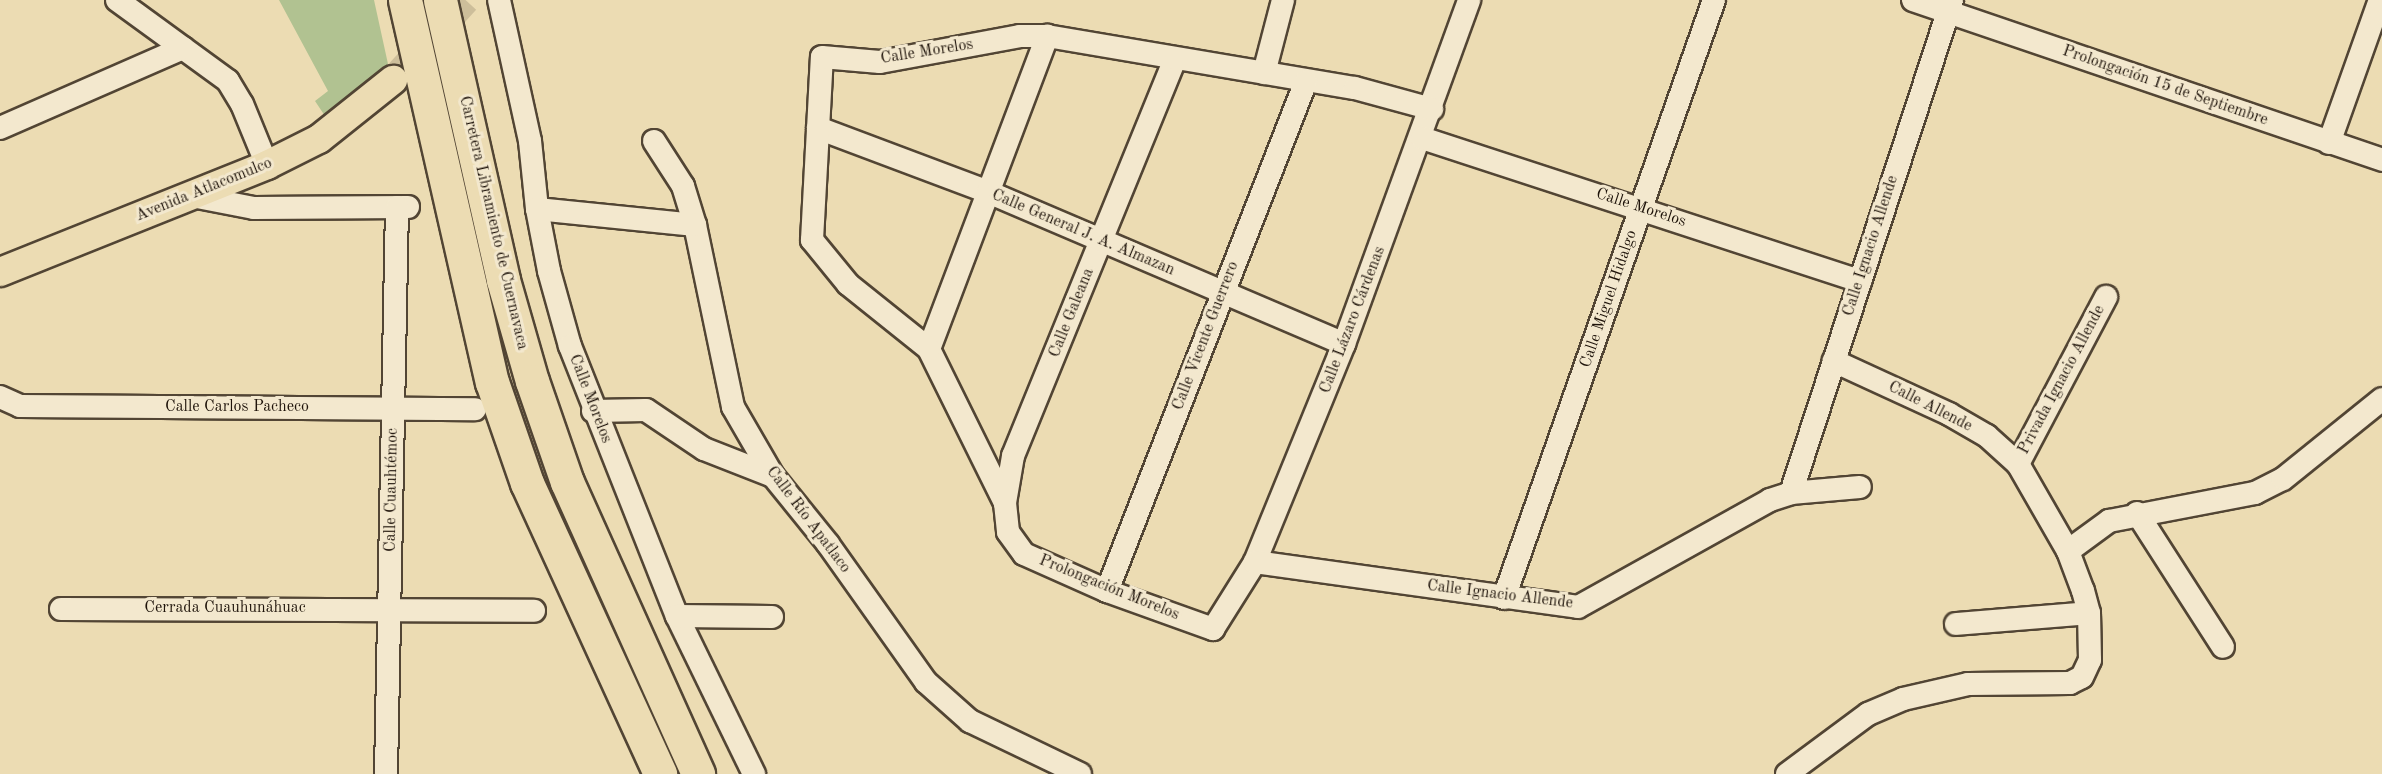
<!DOCTYPE html>
<html>
<head>
<meta charset="utf-8">
<style>
	body { margin:0 }
	#map { position:relative; width:2382px; height:774px; overflow:hidden; background:#ecdcb3; font-family:"Old Standard TT",serif }
	div>[style] { position:absolute }
	[style*='--x'] { left:calc(var(--x)*1px); top:calc(var(--y)*1px); width:calc(var(--w)*1px); rotate:calc(var(--a)*1deg) }
	.green>* { inset:0; background:#b1c291 }
	.major-tunnel>* { height:28px; margin-top:-14px; transform-origin:0; background:repeating-linear-gradient(90deg,#cdbe9a 0 28px,transparent 0 42px) }
	.roads { filter:drop-shadow(2px 0 #524534) drop-shadow(-2px 0 #524534) drop-shadow(0 2px #524534) drop-shadow(0 -2px #524534) }
	.minor>* { height:22px; margin:-11px; padding:0 11px; transform-origin:11px; border-radius:11px; background:#f3e8ce }
	.major>* { height:28px; margin:-14px; padding:0 14px; transform-origin:14px; border-radius:14px; background:#ecdcb3 }
	.highway>* { height:33px; margin:-16.5px; padding:0 16.5px; transform-origin:16.5px; border-radius:16.5px; background:#ecdcb3 }
	span { translate:-50% -50%; white-space:nowrap; text-align:center; line-height:1.15; -webkit-text-stroke:6px #f3e8ce; paint-order:stroke }
	.street-label { font-size:16px; color:#1e130a }
</style>
</head>
<body>
<div id="map">
	<div class="green">
		<i style="clip-path:polygon(279px 0,374px 0,388px 64px,329px 122px,315px 101px,328px 91px)"></i>
	</div>
	<div class="major-tunnel">
		<i style="--x:393;--y:80;--w:108;--a:-47.6"></i>
	</div>
	<div class="roads">
		<div class="minor">
			<i style="--x:117;--y:0;--w:137;--a:36.1"></i>
			<i style="--x:228;--y:81;--w:27;--a:59"></i>
			<i style="--x:242;--y:104;--w:66;--a:67.7"></i>
			<i style="--x:499;--y:0;--w:144;--a:77.6"></i>
			<i style="--x:530;--y:141;--w:68;--a:84.1"></i>
			<i style="--x:537;--y:209;--w:63;--a:79"></i>
			<i style="--x:549;--y:271;--w:78;--a:74.4"></i>
			<i style="--x:570;--y:346;--w:290;--a:68.4"></i>
			<i style="--x:677;--y:616;--w:176;--a:64"></i>
			<i style="--x:1913;--y:0;--w:496;--a:18.8"></i>
			<i style="--x:1175;--y:59;--w:429;--a:112.2"></i>
			<i style="--x:1013;--y:456;--w:48;--a:99.7"></i>
			<i style="--x:1005;--y:503;--w:29;--a:84"></i>
			<i style="--x:1008;--y:532;--w:27;--a:54"></i>
			<i style="--x:1024;--y:554;--w:91;--a:24"></i>
			<i style="--x:1107;--y:591;--w:113;--a:19.7"></i>
			<i style="--x:1213;--y:629;--w:79;--a:-57.9"></i>
			<i style="--x:1255;--y:562;--w:235;--a:-67.8"></i>
			<i style="--x:1344;--y:344;--w:366;--a:-70"></i>
			<i style="--x:1264;--y:73;--w:75;--a:-75.4"></i>
			<i style="--x:0;--y:128;--w:200;--a:-23.6"></i>
			<i style="--x:818;--y:128;--w:182;--a:20.6"></i>
			<i style="--x:988;--y:192;--w:387;--a:23.1"></i>
			<i style="--x:1422;--y:138;--w:461;--a:18.1"></i>
			<i style="--x:654;--y:141;--w:54;--a:57.2"></i>
			<i style="--x:683;--y:186;--w:41;--a:72.9"></i>
			<i style="--x:695;--y:225;--w:186;--a:78.2"></i>
			<i style="--x:733;--y:407;--w:80;--a:59.9"></i>
			<i style="--x:773;--y:476;--w:87;--a:51"></i>
			<i style="--x:828;--y:544;--w:169;--a:54.6"></i>
			<i style="--x:926;--y:682;--w:59;--a:41.6"></i>
			<i style="--x:970;--y:721;--w:122;--a:25.7"></i>
			<i style="--x:2329;--y:143;--w:152;--a:-70.4"></i>
			<i style="--x:192;--y:196;--w:63;--a:11"></i>
			<i style="--x:254;--y:208;--w:154;--a:-0.4"></i>
			<i style="--x:537;--y:209;--w:159;--a:5.8"></i>
			<i style="--x:929;--y:349;--w:335;--a:-69.3"></i>
			<i style="--x:0;--y:397;--w:22;--a:24"></i>
			<i style="--x:20;--y:406;--w:455;--a:0.4"></i>
			<i style="--x:593;--y:411;--w:53;--a:-1.1"></i>
			<i style="--x:646;--y:410;--w:70;--a:33.9"></i>
			<i style="--x:704;--y:449;--w:74;--a:21.4"></i>
			<i style="--x:2018;--y:464;--w:189;--a:-62.2"></i>
			<i style="--x:1791;--y:493;--w:519;--a:-71.91"></i>
			<i style="--x:1005;--y:503;--w:172;--a:-116.3"></i>
			<i style="--x:929;--y:349;--w:104;--a:-141.3"></i>
			<i style="--x:848;--y:284;--w:57;--a:-129.3"></i>
			<i style="--x:812;--y:240;--w:183;--a:-86.9"></i>
			<i style="--x:822;--y:57;--w:58;--a:4.9"></i>
			<i style="--x:880;--y:62;--w:142;--a:-10.5"></i>
			<i style="--x:1020;--y:36;--w:27;--a:0"></i>
			<i style="--x:1047;--y:36;--w:312;--a:9.6"></i>
			<i style="--x:1355;--y:88;--w:80;--a:15.3"></i>
			<i style="--x:2137;--y:513;--w:159;--a:57.3"></i>
			<i style="--x:2068;--y:551;--w:51;--a:-36.2"></i>
			<i style="--x:2109;--y:521;--w:149;--a:-10.9"></i>
			<i style="--x:2255;--y:493;--w:31;--a:-27"></i>
			<i style="--x:2283;--y:479;--w:127;--a:-38.9"></i>
			<i style="--x:1255;--y:562;--w:326;--a:7.9"></i>
			<i style="--x:1578;--y:607;--w:220;--a:-29.1"></i>
			<i style="--x:1770;--y:500;--w:22;--a:-18"></i>
			<i style="--x:1791;--y:493;--w:69;--a:-5"></i>
			<i style="--x:1107;--y:591;--w:547;--a:-68.68"></i>
			<i style="--x:1504;--y:598;--w:634;--a:-70.65"></i>
			<i style="--x:61;--y:609;--w:473;--a:0.2"></i>
			<i style="--x:677;--y:616;--w:95;--a:0.6"></i>
			<i style="--x:1956;--y:624;--w:133;--a:-4.7"></i>
			<i style="--x:386;--y:774;--w:567;--a:-88.89"></i>
			<i style="--x:1787;--y:774;--w:101;--a:-36.5"></i>
			<i style="--x:1868;--y:714;--w:38;--a:-23"></i>
			<i style="--x:1903;--y:699;--w:67;--a:-13"></i>
			<i style="--x:1968;--y:684;--w:102;--a:-0.6"></i>
			<i style="--x:2070;--y:683;--w:13;--a:-27"></i>
			<i style="--x:2082;--y:677;--w:19;--a:-65"></i>
			<i style="--x:2090;--y:660;--w:47;--a:-91.2"></i>
			<i style="--x:2089;--y:613;--w:23;--a:-105"></i>
			<i style="--x:2083;--y:591;--w:43;--a:-110.6"></i>
			<i style="--x:2068;--y:551;--w:100;--a:-119.9"></i>
			<i style="--x:2018;--y:464;--w:42;--a:-137.9"></i>
			<i style="--x:1987;--y:436;--w:44;--a:-149.9"></i>
			<i style="--x:1949;--y:414;--w:127;--a:-155.3"></i>
		</div>
		<div class="major">
			<i style="--x:0;--y:272;--w:288;--a:-21.8"></i>
			<i style="--x:267;--y:165;--w:58;--a:-26.6"></i>
			<i style="--x:319;--y:139;--w:95;--a:-38.6"></i>
		</div>
		<div class="highway">
			<i style="--x:405;--y:0;--w:392;--a:77.2"></i>
			<i style="--x:492;--y:382;--w:107;--a:70.9"></i>
			<i style="--x:527;--y:483;--w:320;--a:65.4"></i>
			<i style="--x:440;--y:0;--w:287;--a:77.3"></i>
			<i style="--x:503;--y:280;--w:105;--a:74"></i>
			<i style="--x:532;--y:381;--w:107;--a:70.9"></i>
			<i style="--x:567;--y:482;--w:320;--a:65.8"></i>
		</div>
	</div>
	<div class="street-label">
		<span style="left:927px;top:52px;rotate:-9deg">Calle Morelos</span>
		<span style="left:2165px;top:86px;rotate:19deg">Prolongación 15 de Septiembre</span>
		<span style="left:204px;top:190px;rotate:-22deg">Avenida Atlacomulco</span>
		<span style="left:1641px;top:208px;rotate:18deg">Calle Morelos</span>
		<span style="left:493px;top:223px;rotate:77deg">Carretera Libramiento de Cuernavaca</span>
		<span style="left:1083px;top:233px;rotate:23deg">Calle General J. A. Almazan</span>
		<span style="left:1871px;top:246px;rotate:-72deg">Calle Ignacio Allende</span>
		<span style="left:1609px;top:299px;rotate:-71deg">Calle Miguel Hidalgo</span>
		<span style="left:1072px;top:313px;rotate:-68deg">Calle Galeana</span>
		<span style="left:1353px;top:320px;rotate:-69deg">Calle Lázaro Cárdenas</span>
		<span style="left:1206px;top:336px;rotate:-69deg">Calle Vicente Guerrero</span>
		<span style="left:2062px;top:380px;rotate:-62deg">Privada Ignacio Allende</span>
		<span style="left:590px;top:399px;rotate:69deg">Calle Morelos</span>
		<span style="left:237px;top:407px">Calle Carlos Pacheco</span>
		<span style="left:1930px;top:407px;rotate:27deg">Calle Allende</span>
		<span style="left:392px;top:490px;rotate:-89deg">Calle Cuauhtémoc</span>
		<span style="left:808px;top:520px;rotate:53deg">Calle Río Apatlaco</span>
		<span style="left:1109px;top:588px;rotate:22deg">Prolongación Morelos</span>
		<span style="left:1500px;top:595px;rotate:7deg">Calle Ignacio Allende</span>
		<span style="left:225px;top:608px">Cerrada Cuauhunáhuac</span>
	</div>
</div>
</body>
</html>
